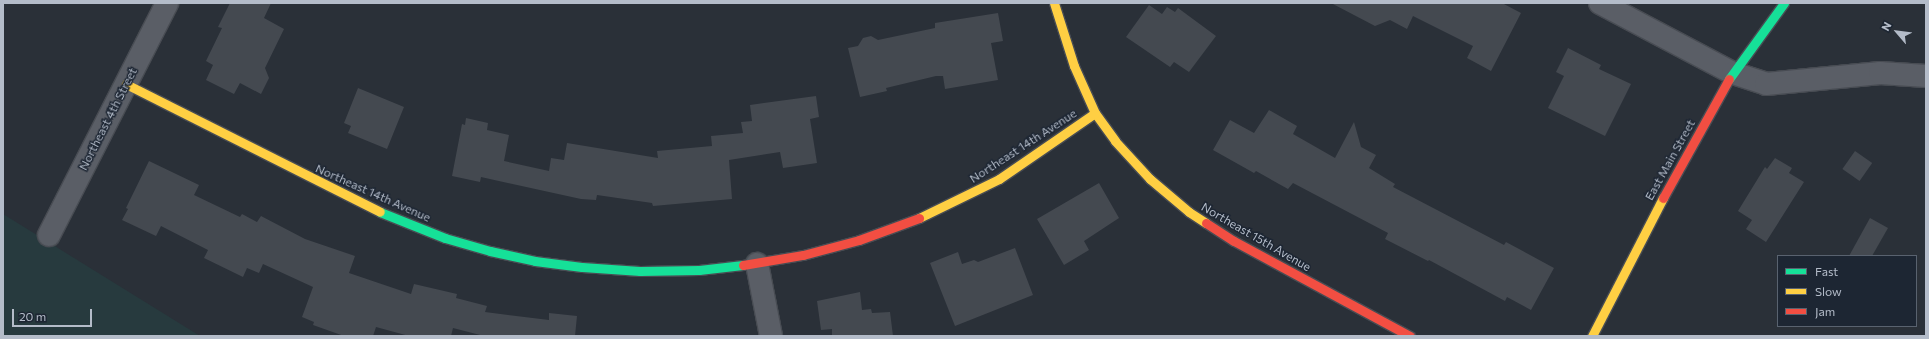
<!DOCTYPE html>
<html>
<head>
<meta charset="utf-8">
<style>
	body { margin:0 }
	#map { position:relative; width:1929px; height:339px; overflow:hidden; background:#2a3038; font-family:Commissioner,sans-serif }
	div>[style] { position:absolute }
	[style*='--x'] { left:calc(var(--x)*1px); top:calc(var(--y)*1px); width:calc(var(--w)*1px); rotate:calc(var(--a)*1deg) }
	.green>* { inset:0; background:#273a3e }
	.building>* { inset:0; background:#444950; transform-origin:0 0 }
	.roads { filter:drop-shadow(1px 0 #484c53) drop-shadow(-1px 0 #484c53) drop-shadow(0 1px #484c53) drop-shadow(0 -1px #484c53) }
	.street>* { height:22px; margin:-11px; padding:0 11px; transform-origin:11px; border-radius:11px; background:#5a5e66 }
	.fast>* { height:9px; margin:-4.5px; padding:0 4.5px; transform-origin:4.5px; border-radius:4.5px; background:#16e098 }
	.slow>* { height:9px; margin:-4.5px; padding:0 4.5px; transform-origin:4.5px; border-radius:4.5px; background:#ffcf43 }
	.jam>* { height:9px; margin:-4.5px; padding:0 4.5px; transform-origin:4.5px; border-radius:4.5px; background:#f24e42 }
	span { translate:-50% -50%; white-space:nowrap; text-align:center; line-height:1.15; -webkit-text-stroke:3px #1d2633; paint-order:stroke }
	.street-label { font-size:12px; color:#b4bcc9 }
	.frame { position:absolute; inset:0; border:4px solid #b4bcc9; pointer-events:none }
	.legend { position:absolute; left:1777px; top:255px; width:140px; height:72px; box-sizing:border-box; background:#1d2633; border:1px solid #59626f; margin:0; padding:5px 7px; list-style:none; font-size:12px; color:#b4bcc9 }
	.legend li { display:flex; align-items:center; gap:8px; height:20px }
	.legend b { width:20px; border:1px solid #59626f }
	.north { position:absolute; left:1877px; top:12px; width:40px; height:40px; -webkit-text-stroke:3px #1d2633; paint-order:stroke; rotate:298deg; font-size:11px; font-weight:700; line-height:16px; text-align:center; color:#b4bcc9 }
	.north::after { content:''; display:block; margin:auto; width:14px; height:18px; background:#b4bcc9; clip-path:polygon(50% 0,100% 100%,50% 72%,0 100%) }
	.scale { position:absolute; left:12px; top:309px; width:80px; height:18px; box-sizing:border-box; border:2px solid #b4bcc9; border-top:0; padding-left:5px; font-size:12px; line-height:14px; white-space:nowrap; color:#b4bcc9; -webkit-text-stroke:3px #1d2633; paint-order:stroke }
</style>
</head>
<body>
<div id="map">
	<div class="green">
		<i style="clip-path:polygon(3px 214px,200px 336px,3px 336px)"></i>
	</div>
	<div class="building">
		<i style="clip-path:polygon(230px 3px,271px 3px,264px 18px,284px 29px,265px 68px,269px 78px,261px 94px,240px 83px,234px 94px,206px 80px,213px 65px,206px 61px,222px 28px,218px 27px)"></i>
		<i style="clip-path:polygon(1331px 3px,1502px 3px,1521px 13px,1491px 71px,1467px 58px,1473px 46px,1413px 16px,1407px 29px,1390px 20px,1375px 26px)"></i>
		<i style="clip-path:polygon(1149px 5px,1162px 14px,1167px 7px,1175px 12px,1178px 8px,1216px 36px,1189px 72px,1174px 62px,1170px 67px,1126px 37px)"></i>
		<i style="clip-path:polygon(998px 13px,1003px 41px,991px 43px,998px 80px,945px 89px,943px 76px,936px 76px,886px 88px,887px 91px,860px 97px,848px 48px,858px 46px,863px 38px,871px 36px,878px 40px,935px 28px,935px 23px)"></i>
		<i style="clip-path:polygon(1568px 48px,1601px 65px,1599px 69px,1631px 84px,1605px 136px,1548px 108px,1564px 76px,1556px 72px)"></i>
		<i style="clip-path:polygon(358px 88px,404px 107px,387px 149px,348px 133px,351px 126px,344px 123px)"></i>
		<i style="clip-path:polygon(816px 96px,819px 117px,810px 119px,817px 163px,783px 168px,780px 152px,729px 160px,732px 199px,653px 206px,652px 203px,597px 195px,596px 200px,581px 199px,481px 177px,480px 182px,452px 176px,462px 124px,465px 125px,466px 118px,488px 123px,487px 130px,509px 135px,504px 161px,549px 171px,551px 158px,564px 160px,567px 143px,658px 158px,657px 151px,712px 146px,711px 136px,743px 133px,741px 122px,752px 121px,750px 105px)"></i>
		<i style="clip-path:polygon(1269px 110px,1297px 126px,1293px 134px,1335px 158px,1354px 122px,1361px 147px,1376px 155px,1369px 168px,1395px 184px,1393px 187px,1504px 245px,1506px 242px,1554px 268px,1531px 310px,1507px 297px,1505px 301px,1429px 260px,1428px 261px,1385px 239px,1388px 233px,1293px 183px,1288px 189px,1256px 171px,1254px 173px,1213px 150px,1230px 120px,1254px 133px)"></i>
		<i style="left:1855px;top:151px;width:21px;height:22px;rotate:35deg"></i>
		<i style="clip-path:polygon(1775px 158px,1792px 168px,1789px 173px,1804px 182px,1766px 242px,1746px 229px,1752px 220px,1738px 211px,1765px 167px,1767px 169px)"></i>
		<i style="clip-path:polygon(149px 161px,199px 185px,194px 195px,240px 217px,242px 214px,257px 222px,261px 216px,305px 239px,355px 256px,349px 273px,411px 294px,414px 284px,457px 294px,456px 298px,487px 306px,485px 312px,549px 320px,549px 313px,577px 316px,575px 336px,484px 336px,453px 328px,451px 336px,409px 336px,376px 327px,373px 336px,344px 336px,313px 325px,314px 322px,302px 317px,313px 287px,263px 264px,259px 273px,247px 268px,243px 277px,204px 258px,208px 250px,161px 226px,156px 236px,122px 220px,128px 209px,126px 208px)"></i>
		<i style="clip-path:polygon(1099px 183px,1119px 218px,1084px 241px,1089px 250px,1064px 265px,1037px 219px)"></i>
		<i style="clip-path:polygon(1870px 218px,1888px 228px,1872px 256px,1849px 256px)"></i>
		<i style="clip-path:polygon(1015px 248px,1033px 295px,955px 326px,930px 263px,958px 252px,962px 264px,974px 260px,978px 262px)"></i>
		<i style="clip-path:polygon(860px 292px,862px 310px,871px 309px,872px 313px,890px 312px,893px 336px,832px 336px,832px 329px,821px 330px,817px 301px)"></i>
	</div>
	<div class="roads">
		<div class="street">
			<i style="--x:1600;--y:3;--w:150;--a:27.8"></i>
			<i style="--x:1733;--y:73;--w:35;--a:18"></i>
			<i style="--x:1766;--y:84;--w:115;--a:-5.5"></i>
			<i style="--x:1880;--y:73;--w:46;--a:3.7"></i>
			<i style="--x:49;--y:235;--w:260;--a:-63"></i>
			<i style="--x:757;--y:264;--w:73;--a:79"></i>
		</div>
		<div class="fast">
			<i style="--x:1729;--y:79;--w:94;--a:-54.1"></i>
			<i style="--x:380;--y:212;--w:70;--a:21.8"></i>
			<i style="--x:445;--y:238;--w:47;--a:16.1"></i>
			<i style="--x:490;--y:251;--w:46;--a:12.5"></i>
			<i style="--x:535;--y:261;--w:47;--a:7.3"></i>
			<i style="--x:582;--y:267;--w:58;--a:3.9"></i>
			<i style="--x:640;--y:271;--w:59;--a:-1"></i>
			<i style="--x:699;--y:270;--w:44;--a:-6.5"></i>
		</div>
		<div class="slow">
			<i style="--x:1054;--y:3;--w:66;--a:72.4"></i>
			<i style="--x:1074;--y:66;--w:51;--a:65.9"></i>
			<i style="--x:1095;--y:113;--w:34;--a:54"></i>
			<i style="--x:1115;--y:141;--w:52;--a:47.4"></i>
			<i style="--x:1150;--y:179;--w:51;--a:40.2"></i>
			<i style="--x:1189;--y:212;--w:20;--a:33"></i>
			<i style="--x:126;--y:84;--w:284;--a:26.7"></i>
			<i style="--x:919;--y:218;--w:89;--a:-26"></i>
			<i style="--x:999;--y:179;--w:116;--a:-34.5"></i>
			<i style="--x:1592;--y:336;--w:155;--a:-62.8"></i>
		</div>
		<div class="jam">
			<i style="--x:1663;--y:198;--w:136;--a:-61"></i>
			<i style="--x:1206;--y:223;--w:33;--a:33"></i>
			<i style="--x:1234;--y:241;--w:200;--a:28.4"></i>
			<i style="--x:743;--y:265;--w:61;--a:-9.5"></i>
			<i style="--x:803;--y:255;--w:58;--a:-15"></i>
			<i style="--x:859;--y:240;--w:64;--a:-20.1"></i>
		</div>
	</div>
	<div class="street-label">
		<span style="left:108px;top:119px;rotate:-63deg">Northeast 4th Street</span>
		<span style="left:1023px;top:146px;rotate:-33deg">Northeast 14th Avenue</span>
		<span style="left:1670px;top:160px;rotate:-61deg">East Main Street</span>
		<span style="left:373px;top:193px;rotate:24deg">Northeast 14th Avenue</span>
		<span style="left:1256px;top:237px;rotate:30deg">Northeast 15th Avenue</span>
	</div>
	<div class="frame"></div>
	<ul class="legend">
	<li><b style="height:5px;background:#16e098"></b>Fast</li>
	<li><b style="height:5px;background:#ffcf43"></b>Slow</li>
	<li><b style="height:5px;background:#f24e42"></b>Jam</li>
	</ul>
	<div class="north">N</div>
	<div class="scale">20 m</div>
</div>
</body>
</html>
